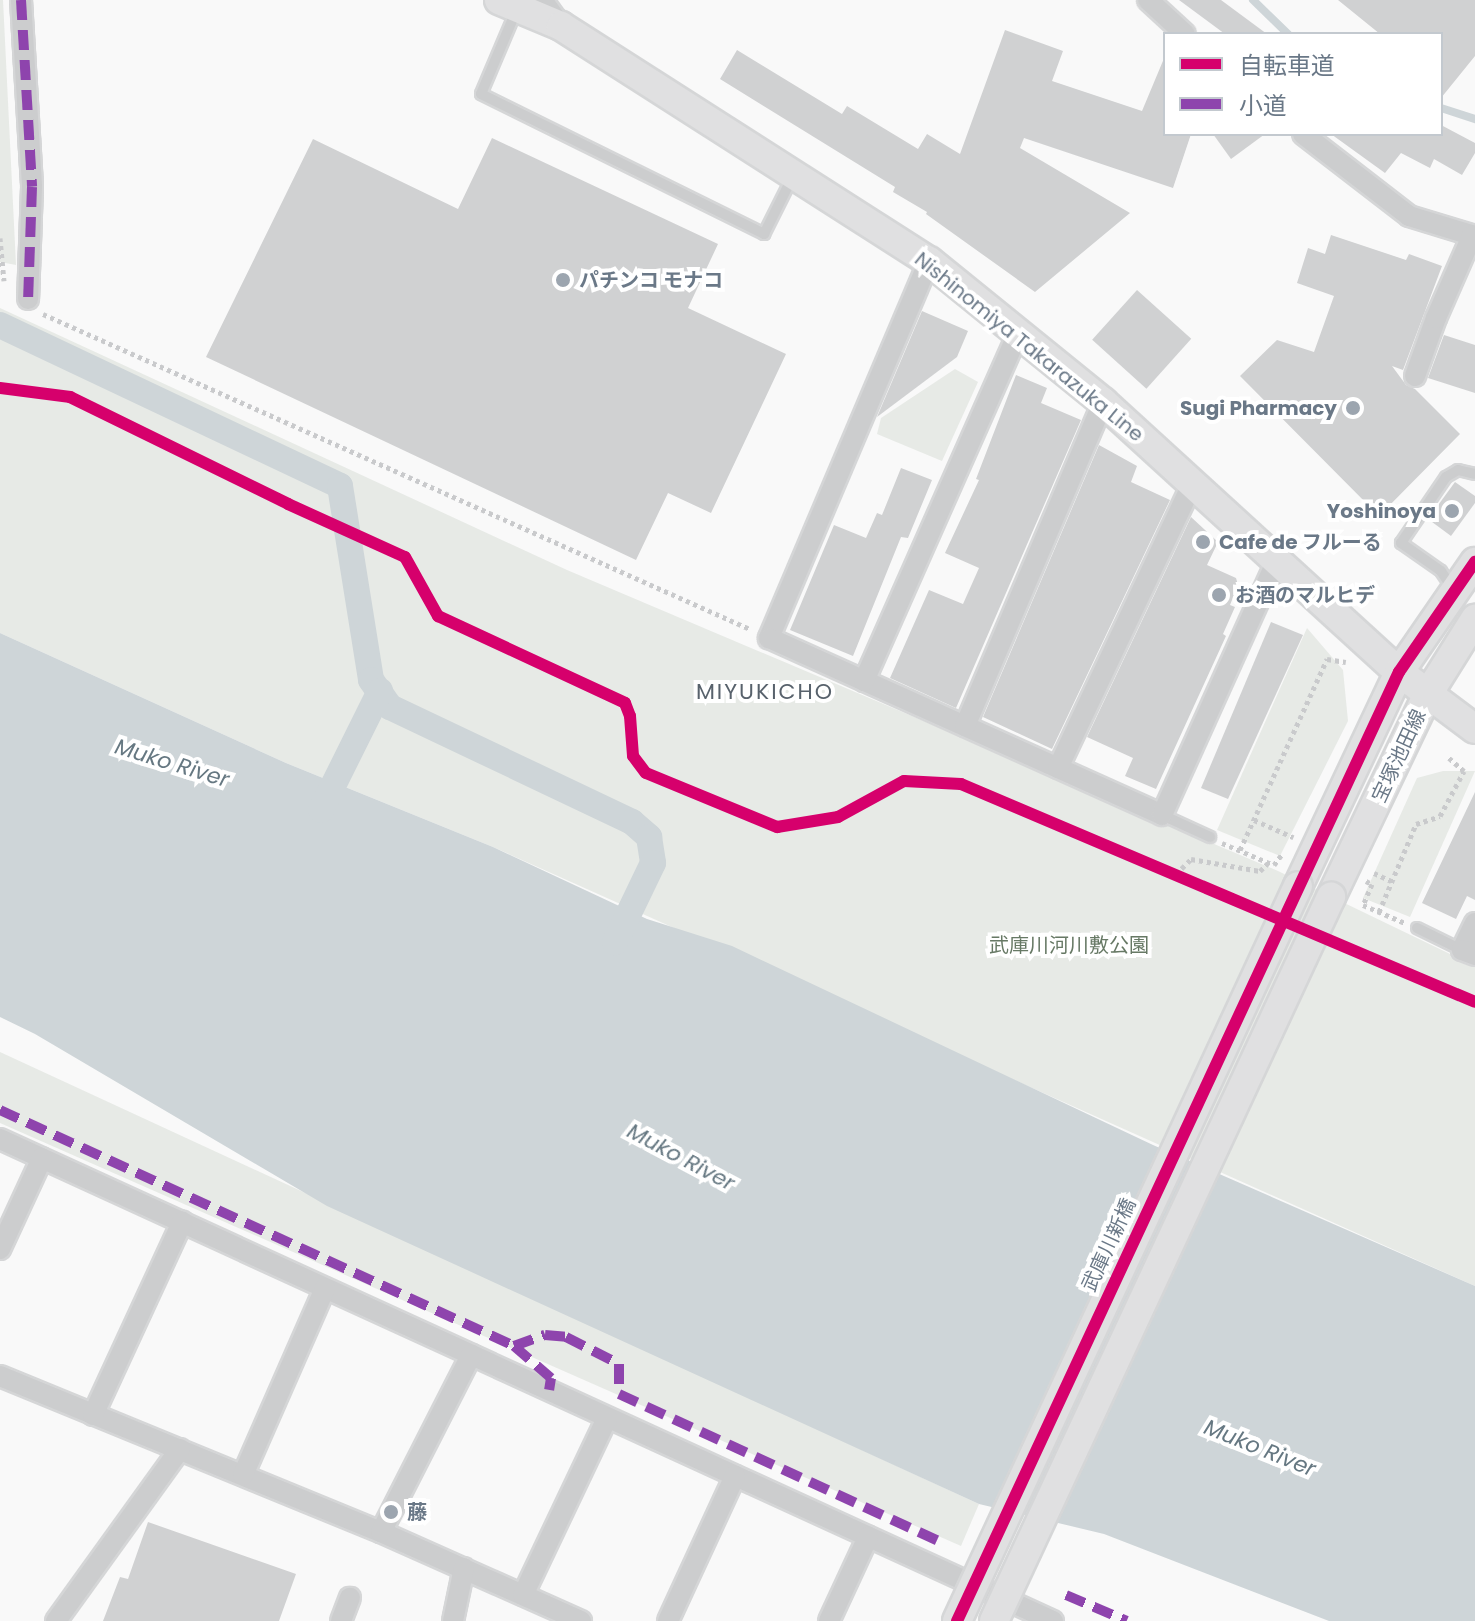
<!DOCTYPE html>
<html>
<head>
<meta charset="utf-8">
<style>
	body { margin:0 }
	#map { position:relative; width:1475px; height:1621px; overflow:hidden; background:#f9f9f9; font-family:Poppins,"Noto Sans JP",sans-serif }
	div>[style] { position:absolute }
	[style*='--x'] { left:calc(var(--x)*1px); top:calc(var(--y)*1px); width:calc(var(--w)*1px); rotate:calc(var(--a)*1deg) }
	.green>* { inset:0; background:#e7eae6 }
	.water>* { inset:0; background:#ced5d8 }
	.stream>* { height:8px; margin:-4px; padding:0 4px; transform-origin:4px; border-radius:4px; background:#ced5d8 }
	.canal>* { height:26px; margin:-13px; padding:0 13px; transform-origin:13px; border-radius:13px; background:#ced5d8 }
	.building>* { inset:0; background:#d0d1d2; transform-origin:0 0 }
	.path>* { height:5px; margin-top:-2.5px; transform-origin:0; background:repeating-linear-gradient(90deg,#c9cacc 0 4px,transparent 0 8px) }
	.roads { filter:drop-shadow(2px 0 #d5d6d7) drop-shadow(-2px 0 #d5d6d7) drop-shadow(0 2px #d5d6d7) drop-shadow(0 -2px #d5d6d7) }
	.lane>* { height:10px; margin:-5px; padding:0 5px; transform-origin:5px; border-radius:5px; background:#cccdce }
	.street>* { height:20px; margin:-10px; padding:0 10px; transform-origin:10px; border-radius:10px; background:#cccdce }
	.secondary>* { height:28px; margin:-14px; padding:0 14px; transform-origin:14px; border-radius:14px; background:#e0e0e1 }
	.bridges { filter:drop-shadow(2px 0 #d5d6d7) drop-shadow(-2px 0 #d5d6d7) drop-shadow(0 2px #d5d6d7) drop-shadow(0 -2px #d5d6d7) }
	.secondary-bridge>* { height:28px; margin:-14px; padding:0 14px; transform-origin:14px; border-radius:14px; background:#e0e0e1 }
	.quiet>* { height:10px; margin-top:-5px; transform-origin:0; background:repeating-linear-gradient(90deg,#8e44ad 0 20px,transparent 0 30px) }
	.cycleway>* { height:12px; margin:-6px; padding:0 6px; transform-origin:6px; border-radius:6px; background:#d6006c }
	.dots>* { width:22px; height:22px; translate:-50% -50%; box-sizing:border-box; border:4px solid #fff; border-radius:50% }
	span { translate:-50% -50%; white-space:nowrap; text-align:center; line-height:1.15; -webkit-text-stroke:8px #fff; paint-order:stroke }
	.poi-label { font-size:20px; color:#6a7887; font-weight:700 }
	.left { translate:0 -50%; text-align:left }
	.right { translate:-100% -50%; text-align:right }
	.street-label { font-size:20px; color:#6a7887 }
	.park-label { font-size:20px; color:#677965 }
	.neighbourhood-label { font-size:22px; color:#58626c; letter-spacing:2px }
	.water-label { font-size:22px; color:#667882; font-style:italic }
	.legend { position:absolute; left:1163px; top:32px; width:280px; height:104px; box-sizing:border-box; background:#fff; border:2px solid #c3c9cf; margin:0; padding:10px 14px; list-style:none; font-size:24px; color:#6a7887 }
	.legend li { display:flex; align-items:center; gap:16px; height:40px }
	.legend b { width:40px; border:2px solid #c3c9cf }
</style>
</head>
<body>
<div id="map">
	<div class="green">
		<i style="clip-path:polygon(0 0,3px 0,16px 265px,0 262px)"></i>
		<i style="clip-path:polygon(0 308px,567px 570px,1278px 871px,1475px 966px,1475px 1286px,493px 847px,286px 763px,0 633px)"></i>
		<i style="clip-path:polygon(955px 369px,978px 382px,942px 461px,877px 434px,881px 418px)"></i>
		<i style="clip-path:polygon(1307px 628px,1343px 670px,1348px 721px,1280px 856px,1217px 830px)"></i>
		<i style="clip-path:polygon(1443px 771px,1475px 771px,1410px 917px,1363px 898px,1417px 778px)"></i>
		<i style="clip-path:polygon(0 1052px,979px 1504px,961px 1546px,0 1123px)"></i>
	</div>
	<div class="water">
		<i style="clip-path:polygon(0 633px,286px 763px,493px 847px,647px 919px,732px 946px,1153px 1145px,1475px 1286px,1475px 1621px,1329px 1621px,1104px 1534px,979px 1504px,327px 1206px,35px 1034px,0 1017px)"></i>
	</div>
	<div class="stream">
		<i style="--x:1253;--y:0;--w:49;--a:44.2"></i>
		<i style="--x:1441;--y:108;--w:36;--a:18"></i>
	</div>
	<div class="canal">
		<i style="--x:0;--y:325;--w:376;--a:25.3"></i>
		<i style="--x:340;--y:486;--w:196;--a:80.9"></i>
		<i style="--x:371;--y:680;--w:33;--a:55"></i>
		<i style="--x:390;--y:707;--w:268;--a:25.4"></i>
		<i style="--x:632;--y:822;--w:23;--a:41"></i>
		<i style="--x:649;--y:837;--w:26;--a:81"></i>
		<i style="--x:653;--y:863;--w:88;--a:115.7"></i>
		<i style="--x:321;--y:810;--w:133;--a:-63.6"></i>
	</div>
	<div class="building">
		<i style="clip-path:polygon(1179px 0,1221px 0,1267px 34px,1225px 34px)"></i>
		<i style="clip-path:polygon(1338px 0,1475px 0,1475px 56px,1441px 98px,1441px 34px,1380px 34px)"></i>
		<i style="clip-path:polygon(1005px 30px,1063px 51px,1052px 81px,1142px 111px,1165px 56px,1165px 134px,1191px 134px,1173px 188px,1024px 138px,1020px 148px,1130px 213px,1035px 292px,926px 214px,927px 212px,893px 192px,895px 187px,720px 79px,737px 50px,842px 114px,847px 106px,918px 149px,927px 134px,960px 154px)"></i>
		<i style="clip-path:polygon(1441px 125px,1475px 143px,1475px 153px,1462px 175px,1434px 159px,1430px 168px,1401px 153px,1385px 173px,1331px 134px,1441px 134px)"></i>
		<i style="clip-path:polygon(1213px 134px,1265px 134px,1231px 159px)"></i>
		<i style="clip-path:polygon(492px 138px,718px 244px,688px 308px,786px 354px,711px 513px,668px 493px,636px 560px,206px 357px,313px 139px,458px 209px)"></i>
		<i style="clip-path:polygon(1331px 235px,1406px 260px,1409px 254px,1442px 266px,1403px 370px,1392px 366px,1406px 385px,1415px 389px,1460px 434px,1379px 516px,1240px 376px,1277px 340px,1314px 352px,1334px 296px,1297px 283px,1308px 248px,1325px 254px)"></i>
		<i style="left:1137px;top:290px;width:73px;height:67px;rotate:42deg"></i>
		<i style="clip-path:polygon(922px 311px,968px 331px,957px 357px,877px 417px)"></i>
		<i style="clip-path:polygon(1444px 335px,1475px 345px,1475px 393px,1428px 378px)"></i>
		<i style="clip-path:polygon(1016px 375px,1047px 388px,1041px 403px,1081px 420px,956px 708px,890px 678px,929px 590px,963px 604px,979px 568px,945px 553px,979px 480px,976px 479px)"></i>
		<i style="clip-path:polygon(1099px 445px,1137px 466px,1131px 482px,1170px 500px,1052px 749px,983px 717px)"></i>
		<i style="clip-path:polygon(901px 468px,932px 480px,908px 538px,901px 537px,853px 656px,790px 630px,834px 525px,866px 538px,877px 513px,882px 515px)"></i>
		<i style="clip-path:polygon(1455px 482px,1475px 496px,1475px 503px,1451px 536px,1428px 519px)"></i>
		<i style="clip-path:polygon(1191px 517px,1218px 542px,1207px 565px,1236px 578px,1238px 585px,1230px 605px,1235px 607px,1223px 634px,1226px 636px,1156px 789px,1125px 776px,1133px 758px,1087px 737px)"></i>
		<i style="clip-path:polygon(1271px 622px,1303px 635px,1228px 799px,1201px 788px)"></i>
		<i style="clip-path:polygon(1475px 792px,1475px 900px,1467px 896px,1456px 919px,1422px 903px)"></i>
		<i style="clip-path:polygon(148px 1522px,296px 1574px,279px 1621px,103px 1621px,120px 1577px,128px 1579px)"></i>
	</div>
	<div class="path">
		<i style="--x:0;--y:238;--w:43;--a:84.7"></i>
		<i style="--x:43;--y:314;--w:774;--a:24.02"></i>
		<i style="--x:1254;--y:820;--w:43;--a:23.6"></i>
		<i style="--x:1222;--y:843;--w:56;--a:22.9"></i>
		<i style="--x:1274;--y:865;--w:14;--a:-54"></i>
		<i style="--x:1240;--y:850;--w:210;--a:-65.5"></i>
		<i style="--x:1327;--y:659;--w:19;--a:9"></i>
		<i style="--x:1374;--y:873;--w:19;--a:25"></i>
		<i style="--x:1176;--y:874;--w:21;--a:-45"></i>
		<i style="--x:1191;--y:859;--w:70;--a:9.9"></i>
		<i style="--x:1260;--y:871;--w:11;--a:-45"></i>
		<i style="--x:1366;--y:881;--w:7;--a:27"></i>
		<i style="--x:1372;--y:884;--w:23;--a:113"></i>
		<i style="--x:1363;--y:905;--w:46;--a:23.2"></i>
		<i style="--x:1379;--y:912;--w:95;--a:-67.2"></i>
		<i style="--x:1416;--y:824;--w:25;--a:-18"></i>
		<i style="--x:1440;--y:816;--w:51;--a:-61.9"></i>
		<i style="--x:1464;--y:771;--w:21;--a:-139"></i>
	</div>
	<div class="roads">
		<div class="lane">
			<i style="--x:517;--y:9;--w:92;--a:113"></i>
			<i style="--x:481;--y:94;--w:316;--a:26.3"></i>
			<i style="--x:764;--y:234;--w:65;--a:-63.4"></i>
			<i style="--x:1453;--y:589;--w:22;--a:-124"></i>
			<i style="--x:1441;--y:571;--w:49;--a:-145"></i>
			<i style="--x:1401;--y:543;--w:80;--a:-55.7"></i>
			<i style="--x:1446;--y:477;--w:14;--a:-30"></i>
			<i style="--x:1458;--y:470;--w:17;--a:13"></i>
			<i style="--x:1162;--y:815;--w:53;--a:24.6"></i>
			<i style="--x:1417;--y:928;--w:50;--a:26.1"></i>
		</div>
		<div class="street">
			<i style="--x:21;--y:0;--w:187;--a:86.6"></i>
			<i style="--x:32;--y:187;--w:112;--a:92"></i>
			<i style="--x:542;--y:0;--w:32;--a:54"></i>
			<i style="--x:1148;--y:0;--w:50;--a:42.6"></i>
			<i style="--x:1303;--y:134;--w:134;--a:37.7"></i>
			<i style="--x:1409;--y:216;--w:69;--a:16.9"></i>
			<i style="--x:929;--y:261;--w:410;--a:113"></i>
			<i style="--x:769;--y:638;--w:431;--a:24.2"></i>
			<i style="--x:1162;--y:815;--w:277;--a:-65.7"></i>
			<i style="--x:1415;--y:376;--w:62;--a:-70.1"></i>
			<i style="--x:1436;--y:318;--w:90;--a:-66.3"></i>
			<i style="--x:864;--y:681;--w:380;--a:-66.1"></i>
			<i style="--x:965;--y:726;--w:352;--a:-66.9"></i>
			<i style="--x:1058;--y:768;--w:314;--a:-64.7"></i>
			<i style="--x:1475;--y:923;--w:30;--a:116"></i>
			<i style="--x:1462;--y:950;--w:14;--a:21"></i>
			<i style="--x:0;--y:1139;--w:1158;--a:24.6"></i>
			<i style="--x:0;--y:1249;--w:100;--a:-65.2"></i>
			<i style="--x:0;--y:1376;--w:412;--a:22.3"></i>
			<i style="--x:381;--y:1532;--w:219;--a:24"></i>
			<i style="--x:93;--y:1415;--w:213;--a:-65.2"></i>
			<i style="--x:243;--y:1475;--w:204;--a:-66.3"></i>
			<i style="--x:381;--y:1532;--w:199;--a:-63"></i>
			<i style="--x:523;--y:1595;--w:196;--a:-64.6"></i>
			<i style="--x:56;--y:1621;--w:212;--a:-54.2"></i>
			<i style="--x:341;--y:1621;--w:25;--a:-69"></i>
			<i style="--x:453;--y:1621;--w:54;--a:-78.3"></i>
			<i style="--x:668;--y:1621;--w:160;--a:-65.2"></i>
			<i style="--x:829;--y:1621;--w:93;--a:-65.1"></i>
		</div>
		<div class="secondary">
			<i style="--x:499;--y:0;--w:67;--a:22.8"></i>
			<i style="--x:561;--y:26;--w:437;--a:32.6"></i>
			<i style="--x:929;--y:261;--w:224;--a:39"></i>
			<i style="--x:1103;--y:402;--w:401;--a:42.4"></i>
			<i style="--x:1399;--y:672;--w:95;--a:36.9"></i>
			<i style="--x:1298;--y:886;--w:237;--a:-64.7"></i>
			<i style="--x:1399;--y:672;--w:134;--a:-55.4"></i>
			<i style="--x:1331;--y:897;--w:225;--a:-64.5"></i>
			<i style="--x:1428;--y:694;--w:89;--a:-57.9"></i>
		</div>
	</div>
	<div class="bridges">
		<div class="secondary-bridge">
			<i style="--x:957;--y:1621;--w:810;--a:-65.11"></i>
			<i style="--x:994;--y:1621;--w:799;--a:-65.04"></i>
		</div>
	</div>
	<div class="quiet">
		<i style="--x:21;--y:0;--w:187;--a:86.6"></i>
		<i style="--x:32;--y:187;--w:112;--a:92"></i>
		<i style="--x:0;--y:1110;--w:566;--a:24.66"></i>
		<i style="--x:514;--y:1346;--w:33;--a:-20"></i>
		<i style="--x:545;--y:1335;--w:21;--a:5"></i>
		<i style="--x:566;--y:1337;--w:59;--a:27"></i>
		<i style="--x:619;--y:1364;--w:30;--a:90"></i>
		<i style="--x:619;--y:1394;--w:352;--a:24.7"></i>
		<i style="--x:514;--y:1346;--w:49;--a:40.9"></i>
		<i style="--x:551;--y:1378;--w:12;--a:99"></i>
		<i style="--x:1066;--y:1595;--w:66;--a:23.1"></i>
	</div>
	<div class="cycleway">
		<i style="--x:0;--y:388;--w:71;--a:7.3"></i>
		<i style="--x:70;--y:397;--w:243;--a:26.1"></i>
		<i style="--x:288;--y:504;--w:128;--a:24.4"></i>
		<i style="--x:405;--y:557;--w:68;--a:60.8"></i>
		<i style="--x:438;--y:616;--w:206;--a:24.9"></i>
		<i style="--x:625;--y:703;--w:14;--a:69"></i>
		<i style="--x:630;--y:716;--w:40;--a:85.7"></i>
		<i style="--x:633;--y:756;--w:21;--a:53"></i>
		<i style="--x:646;--y:773;--w:142;--a:22.4"></i>
		<i style="--x:777;--y:827;--w:62;--a:-9.3"></i>
		<i style="--x:838;--y:817;--w:75;--a:-28.6"></i>
		<i style="--x:904;--y:781;--w:57;--a:3"></i>
		<i style="--x:961;--y:784;--w:558;--a:22.98"></i>
		<i style="--x:957;--y:1621;--w:1047;--a:-65.03"></i>
		<i style="--x:1399;--y:672;--w:134;--a:-55.4"></i>
	</div>
	<div class="dots">
		<i style="left:563px;top:280px;background:#9ca5af"></i>
		<i style="left:1353px;top:408px;background:#9ca5af"></i>
		<i style="left:1452px;top:511px;background:#9ca5af"></i>
		<i style="left:1203px;top:542px;background:#9ca5af"></i>
		<i style="left:1219px;top:595px;background:#9ca5af"></i>
		<i style="left:391px;top:1512px;background:#9ca5af"></i>
	</div>
	<div class="poi-label">
		<span class="left" style="left:579px;top:280px">パチンコ モナコ</span>
		<span class="right" style="left:1337px;top:408px">Sugi Pharmacy</span>
		<span class="right" style="left:1436px;top:511px">Yoshinoya</span>
		<span class="left" style="left:1219px;top:542px">Cafe de フルーる</span>
		<span class="left" style="left:1235px;top:595px">お酒のマルヒデ</span>
		<span class="left" style="left:407px;top:1512px">藤</span>
	</div>
	<div class="street-label">
		<span style="left:1029px;top:347px;rotate:39deg">Nishinomiya Takarazuka Line</span>
		<span style="left:1399px;top:756px;rotate:-65deg">宝塚池田線</span>
		<span style="left:1109px;top:1245px;rotate:-65deg">武庫川新橋</span>
	</div>
	<div class="park-label">
		<span style="left:1069px;top:945px">武庫川河川敷公園</span>
	</div>
	<div class="neighbourhood-label">
		<span style="left:765px;top:692px">MIYUKICHO</span>
	</div>
	<div class="water-label">
		<span style="left:172px;top:763px;rotate:17deg">Muko River</span>
		<span style="left:681px;top:1157px;rotate:28deg">Muko River</span>
		<span style="left:1260px;top:1448px;rotate:22deg">Muko River</span>
	</div>
	<ul class="legend">
	<li><b style="height:10px;background:#d6006c"></b>自転車道</li>
	<li><b style="height:10px;background:#8e44ad"></b>小道</li>
	</ul>
</div>
</body>
</html>
